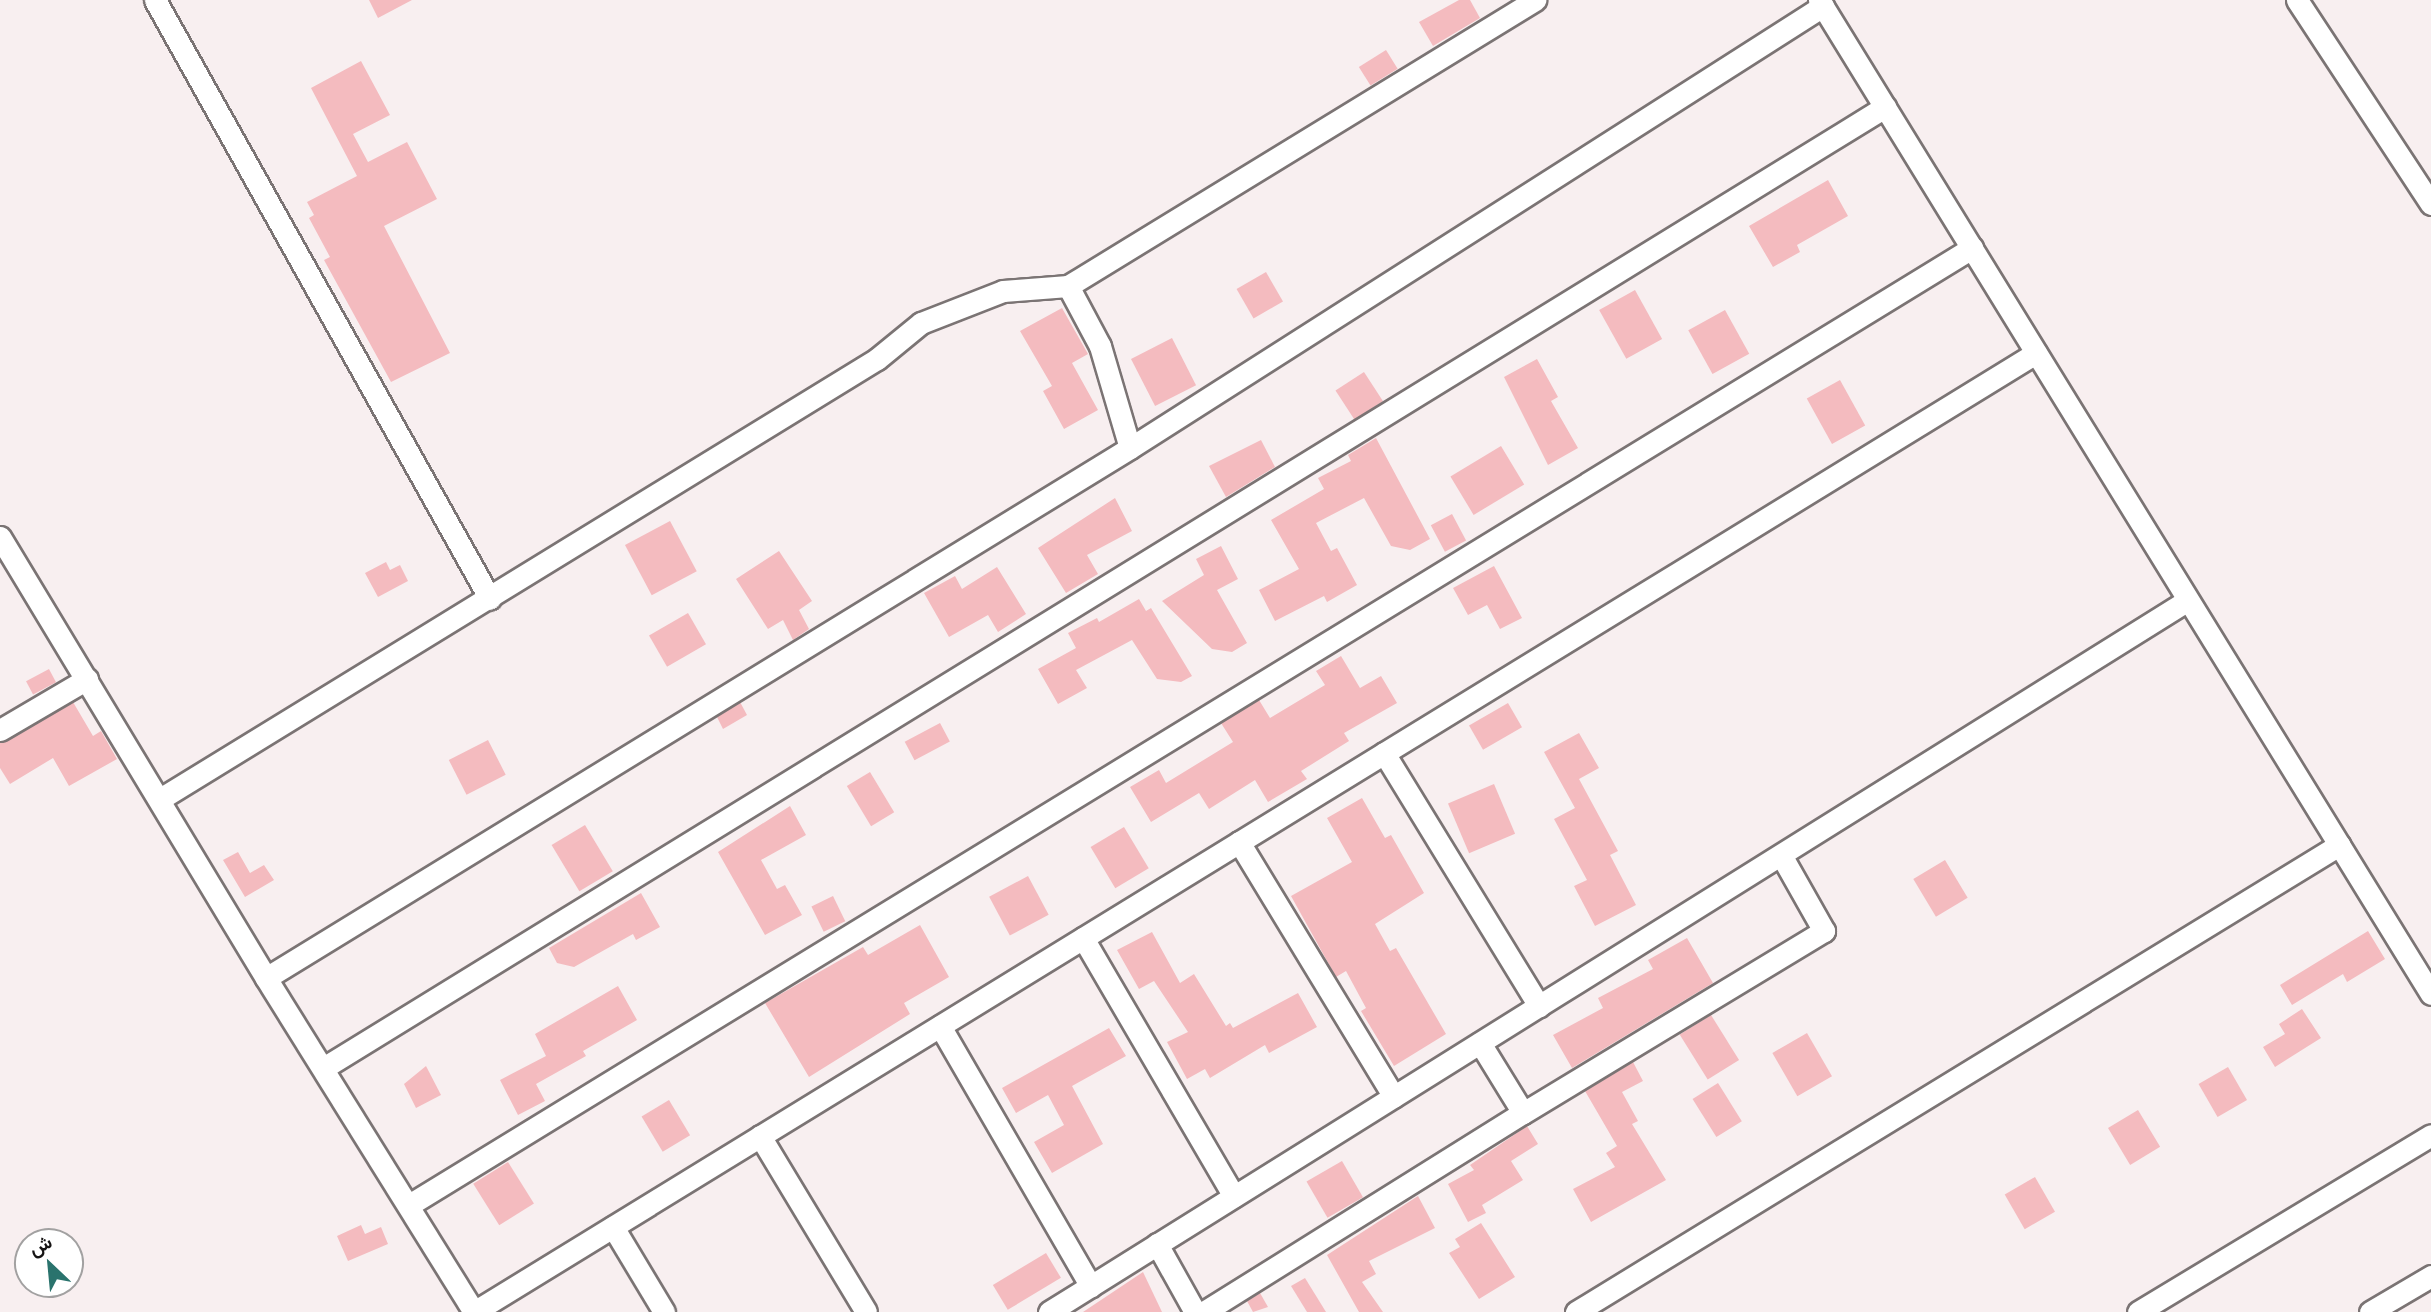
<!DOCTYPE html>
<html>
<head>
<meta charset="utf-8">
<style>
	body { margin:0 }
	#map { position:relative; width:2431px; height:1312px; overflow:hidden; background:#f8eff0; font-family:Inter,Vazirmatn,sans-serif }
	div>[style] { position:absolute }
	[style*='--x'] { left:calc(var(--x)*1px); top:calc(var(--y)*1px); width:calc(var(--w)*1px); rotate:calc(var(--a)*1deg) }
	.building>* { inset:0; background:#f4bbbf; transform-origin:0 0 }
	.roads { filter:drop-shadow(2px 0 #7b7474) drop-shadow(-2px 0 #7b7474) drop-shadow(0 2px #7b7474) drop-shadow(0 -2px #7b7474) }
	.minor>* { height:21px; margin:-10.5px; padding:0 10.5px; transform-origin:10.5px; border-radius:10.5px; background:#fff }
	span { translate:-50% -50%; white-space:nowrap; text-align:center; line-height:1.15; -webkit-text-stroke:5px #fff; paint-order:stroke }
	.north { position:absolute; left:14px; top:1228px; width:70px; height:70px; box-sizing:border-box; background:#fff; border:2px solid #a2a1a1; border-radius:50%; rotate:334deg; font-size:19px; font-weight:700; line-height:28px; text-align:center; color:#161414 }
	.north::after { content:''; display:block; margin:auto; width:24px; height:32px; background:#2a736d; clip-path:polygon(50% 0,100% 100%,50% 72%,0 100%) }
</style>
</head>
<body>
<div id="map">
	<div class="building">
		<i style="clip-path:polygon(369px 0,412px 0,378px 18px)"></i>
		<i style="clip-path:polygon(1459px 0,1470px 0,1480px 18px,1433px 46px,1419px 22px)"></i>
		<i style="left:1386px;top:50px;width:22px;height:32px;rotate:58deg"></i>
		<i style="clip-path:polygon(361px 61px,390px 115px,353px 134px,368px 162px,407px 142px,437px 199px,384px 226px,450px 353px,391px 382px,324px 260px,330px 257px,309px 218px,314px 215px,307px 202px,357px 176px,311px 88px)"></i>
		<i style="clip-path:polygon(1828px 180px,1848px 216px,1797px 245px,1800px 252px,1773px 267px,1749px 226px)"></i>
		<i style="left:1266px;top:272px;width:34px;height:34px;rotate:60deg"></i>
		<i style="left:1635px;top:290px;width:56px;height:41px;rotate:61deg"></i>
		<i style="clip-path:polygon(1062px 308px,1088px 354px,1072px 363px,1098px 410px,1064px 429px,1043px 391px,1052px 386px,1020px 331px)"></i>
		<i style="left:1725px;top:310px;width:50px;height:42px;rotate:61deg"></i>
		<i style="left:1172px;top:338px;width:53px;height:46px;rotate:63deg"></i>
		<i style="clip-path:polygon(1537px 359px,1558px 397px,1551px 401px,1578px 448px,1548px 465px,1504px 377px)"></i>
		<i style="left:1364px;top:372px;width:35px;height:34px;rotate:57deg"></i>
		<i style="left:1840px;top:380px;width:52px;height:38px;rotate:61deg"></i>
		<i style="clip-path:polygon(1376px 438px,1430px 539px,1410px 550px,1391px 546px,1364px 498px,1316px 523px,1331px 551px,1337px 548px,1357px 585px,1327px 602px,1324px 596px,1275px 621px,1259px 590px,1299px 569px,1271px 520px,1324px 489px,1318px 478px,1351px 461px,1348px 455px)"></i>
		<i style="clip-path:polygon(1261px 440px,1275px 467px,1226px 497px,1209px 466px)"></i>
		<i style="left:1501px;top:446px;width:45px;height:59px;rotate:59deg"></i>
		<i style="clip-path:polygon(1115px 498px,1132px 531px,1087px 555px,1098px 574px,1066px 593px,1038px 548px)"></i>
		<i style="left:1452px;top:514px;width:30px;height:24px;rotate:62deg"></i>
		<i style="left:670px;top:521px;width:57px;height:51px;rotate:62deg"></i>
		<i style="clip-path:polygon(1221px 546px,1238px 579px,1217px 590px,1247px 643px,1232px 652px,1212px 649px,1162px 601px,1204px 575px,1196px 559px)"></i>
		<i style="clip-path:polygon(779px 551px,812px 601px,799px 610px,809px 629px,793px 640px,783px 620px,768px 629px,736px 579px)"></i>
		<i style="clip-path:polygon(386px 562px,390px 570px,400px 565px,408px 581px,378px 597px,365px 573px)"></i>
		<i style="clip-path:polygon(1494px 566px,1522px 618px,1500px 629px,1487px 605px,1468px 615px,1453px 588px)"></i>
		<i style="clip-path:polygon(997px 567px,1026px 614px,998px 632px,988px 615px,949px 637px,924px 593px,955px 576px,962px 589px)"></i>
		<i style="clip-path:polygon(1139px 599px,1146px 611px,1151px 608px,1192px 676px,1181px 682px,1157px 679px,1132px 640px,1076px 670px,1087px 688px,1058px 704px,1038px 669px,1076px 648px,1068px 633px,1097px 618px,1099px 622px)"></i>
		<i style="left:688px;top:613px;width:36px;height:45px;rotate:60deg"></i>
		<i style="clip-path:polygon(1341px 656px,1360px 688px,1381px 676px,1397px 703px,1344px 733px,1349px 741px,1301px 771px,1307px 779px,1268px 802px,1255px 780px,1209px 809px,1199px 793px,1151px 822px,1130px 787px,1159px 770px,1166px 783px,1233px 742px,1221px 723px,1259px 700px,1270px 718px,1325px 685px,1316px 671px)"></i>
		<i style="left:49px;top:669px;width:15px;height:26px;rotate:62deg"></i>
		<i style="clip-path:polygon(73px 702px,93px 736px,101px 731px,117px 759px,69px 786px,53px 758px,10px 784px,0 768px,0 743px)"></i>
		<i style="clip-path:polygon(740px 702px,747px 715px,723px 729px,717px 717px)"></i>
		<i style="left:1508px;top:703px;width:28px;height:45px;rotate:60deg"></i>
		<i style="left:940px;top:723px;width:21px;height:40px;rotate:62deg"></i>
		<i style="clip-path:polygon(1579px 733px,1599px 768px,1579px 779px,1618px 851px,1610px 855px,1636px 905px,1595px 926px,1574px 886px,1587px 880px,1554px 819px,1575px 808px,1544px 752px)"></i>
		<i style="left:488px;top:740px;width:39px;height:44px;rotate:63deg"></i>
		<i style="left:870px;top:772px;width:47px;height:27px;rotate:59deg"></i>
		<i style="left:1494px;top:784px;width:54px;height:50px;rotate:67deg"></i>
		<i style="clip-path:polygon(1362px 798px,1385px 838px,1391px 835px,1424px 893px,1375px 924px,1390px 951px,1396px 948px,1446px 1034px,1394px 1066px,1361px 1011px,1366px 1008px,1346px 971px,1336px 977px,1291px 896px,1352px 862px,1327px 818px)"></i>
		<i style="clip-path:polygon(790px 806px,806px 835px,761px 860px,777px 889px,785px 885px,802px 915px,765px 935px,718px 852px)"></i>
		<i style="left:585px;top:825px;width:54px;height:39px;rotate:59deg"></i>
		<i style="left:1124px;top:827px;width:48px;height:39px;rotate:59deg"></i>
		<i style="clip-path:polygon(238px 852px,250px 873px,264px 865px,274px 880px,245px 897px,223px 860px)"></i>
		<i style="left:1945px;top:860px;width:44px;height:37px;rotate:59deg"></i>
		<i style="left:1028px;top:876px;width:44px;height:44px;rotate:62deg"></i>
		<i style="clip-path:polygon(641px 893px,660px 927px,636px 940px,633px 934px,574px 967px,557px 963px,549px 948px)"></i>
		<i style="left:833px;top:896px;width:28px;height:24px;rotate:64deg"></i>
		<i style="clip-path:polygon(920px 925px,949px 977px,904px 1003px,910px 1014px,809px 1077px,765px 1003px,863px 947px,868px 955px)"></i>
		<i style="clip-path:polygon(2368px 931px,2385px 959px,2347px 982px,2343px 974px,2292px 1005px,2280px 985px)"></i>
		<i style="clip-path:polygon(1152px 932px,1180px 983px,1194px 974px,1226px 1026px,1230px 1023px,1233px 1028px,1298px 993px,1317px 1027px,1269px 1053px,1265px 1045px,1210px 1078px,1205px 1069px,1187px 1079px,1167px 1042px,1188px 1032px,1154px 981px,1139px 989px,1117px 950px)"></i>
		<i style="clip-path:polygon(1687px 938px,1713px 983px,1572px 1068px,1553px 1035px,1603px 1008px,1598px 998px,1653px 969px,1648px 960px)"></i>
		<i style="clip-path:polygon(618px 986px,637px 1020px,583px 1051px,586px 1056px,536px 1084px,545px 1101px,518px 1115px,500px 1080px,546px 1056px,535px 1034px)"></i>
		<i style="clip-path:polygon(2302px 1009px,2321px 1038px,2275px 1067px,2263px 1047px,2285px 1034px,2279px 1024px)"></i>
		<i style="left:1711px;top:1015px;width:53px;height:37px;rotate:58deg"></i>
		<i style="clip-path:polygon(1109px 1028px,1126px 1056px,1072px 1086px,1103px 1144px,1052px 1173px,1034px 1142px,1064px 1125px,1048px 1095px,1016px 1113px,1002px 1088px)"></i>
		<i style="left:1807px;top:1033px;width:50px;height:40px;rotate:60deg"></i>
		<i style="clip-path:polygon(1633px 1062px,1643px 1081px,1622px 1092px,1638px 1121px,1632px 1124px,1666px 1180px,1591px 1222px,1573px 1189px,1615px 1167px,1606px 1153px,1617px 1146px,1585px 1091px)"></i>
		<i style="clip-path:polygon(426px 1066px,441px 1095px,416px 1108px,404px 1084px)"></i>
		<i style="left:2228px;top:1067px;width:38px;height:34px;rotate:60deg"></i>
		<i style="left:1718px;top:1083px;width:45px;height:30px;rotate:58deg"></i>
		<i style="left:669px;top:1100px;width:41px;height:32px;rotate:59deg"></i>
		<i style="left:2138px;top:1110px;width:43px;height:35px;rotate:59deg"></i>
		<i style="clip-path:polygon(1527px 1126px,1538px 1144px,1511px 1161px,1523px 1180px,1482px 1205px,1486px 1213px,1468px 1222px,1448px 1184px,1474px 1170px,1470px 1165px)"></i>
		<i style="left:1342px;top:1161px;width:42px;height:41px;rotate:60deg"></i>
		<i style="left:508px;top:1162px;width:49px;height:41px;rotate:58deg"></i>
		<i style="left:2035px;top:1177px;width:40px;height:35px;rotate:60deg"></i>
		<i style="clip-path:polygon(1418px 1196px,1435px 1228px,1369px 1261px,1376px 1274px,1362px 1282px,1383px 1312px,1359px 1312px,1327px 1255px)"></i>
		<i style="clip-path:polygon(1481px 1223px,1515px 1277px,1479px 1299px,1449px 1253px,1460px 1247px,1455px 1239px)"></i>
		<i style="clip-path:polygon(361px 1225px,365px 1234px,381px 1227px,388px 1244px,348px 1261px,337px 1236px)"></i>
		<i style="left:1046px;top:1253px;width:29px;height:62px;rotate:59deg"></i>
		<i style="clip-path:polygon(1143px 1272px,1162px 1312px,1083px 1312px)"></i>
		<i style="clip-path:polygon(1305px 1278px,1326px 1312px,1307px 1312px,1291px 1286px)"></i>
		<i style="clip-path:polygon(1260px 1293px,1268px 1307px,1253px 1312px,1247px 1301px)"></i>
	</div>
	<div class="roads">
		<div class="minor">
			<i style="--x:155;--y:0;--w:686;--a:60.78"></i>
			<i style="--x:1819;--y:0;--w:1167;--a:58.38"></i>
			<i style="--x:2297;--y:0;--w:244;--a:56.7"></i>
			<i style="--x:1068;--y:286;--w:68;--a:61.9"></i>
			<i style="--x:1100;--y:346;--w:106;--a:73.6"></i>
			<i style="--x:0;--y:537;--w:515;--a:58.9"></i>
			<i style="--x:266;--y:978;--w:393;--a:58.1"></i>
			<i style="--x:474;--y:1312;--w:1833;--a:-31.55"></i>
			<i style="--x:0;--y:730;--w:101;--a:-30.4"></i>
			<i style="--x:1384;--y:753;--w:297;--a:58.5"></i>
			<i style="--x:160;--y:799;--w:841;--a:-31.54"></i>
			<i style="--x:877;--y:359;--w:57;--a:-39.3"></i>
			<i style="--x:921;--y:323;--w:88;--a:-21.3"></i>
			<i style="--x:1003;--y:291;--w:65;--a:-4.4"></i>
			<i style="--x:1068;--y:286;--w:548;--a:-31.48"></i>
			<i style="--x:1239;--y:842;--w:298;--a:58.7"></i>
			<i style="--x:1083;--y:938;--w:299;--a:59.7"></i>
			<i style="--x:266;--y:978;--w:1014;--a:-31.53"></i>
			<i style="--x:1130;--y:448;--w:822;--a:-32.53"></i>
			<i style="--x:940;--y:1026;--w:301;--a:59.9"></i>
			<i style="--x:1480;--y:1043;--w:82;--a:58.4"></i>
			<i style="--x:1523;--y:1113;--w:352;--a:-31.2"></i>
			<i style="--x:1824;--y:931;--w:87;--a:-119.5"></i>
			<i style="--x:325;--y:1067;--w:1832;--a:-31.61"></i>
			<i style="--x:760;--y:1136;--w:205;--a:58.9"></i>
			<i style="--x:409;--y:1205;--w:1833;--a:-31.48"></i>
			<i style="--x:613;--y:1227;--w:99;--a:59"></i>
			<i style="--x:1157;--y:1244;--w:78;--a:60.8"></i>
			<i style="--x:1049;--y:1312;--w:1343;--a:-32.01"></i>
			<i style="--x:1204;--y:1312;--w:376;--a:-32"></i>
			<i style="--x:1576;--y:1312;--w:895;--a:-31.47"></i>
			<i style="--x:2138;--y:1312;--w:342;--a:-31.1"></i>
			<i style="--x:2370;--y:1312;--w:71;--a:-30.5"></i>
		</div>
	</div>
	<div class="north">ش</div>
</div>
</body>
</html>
